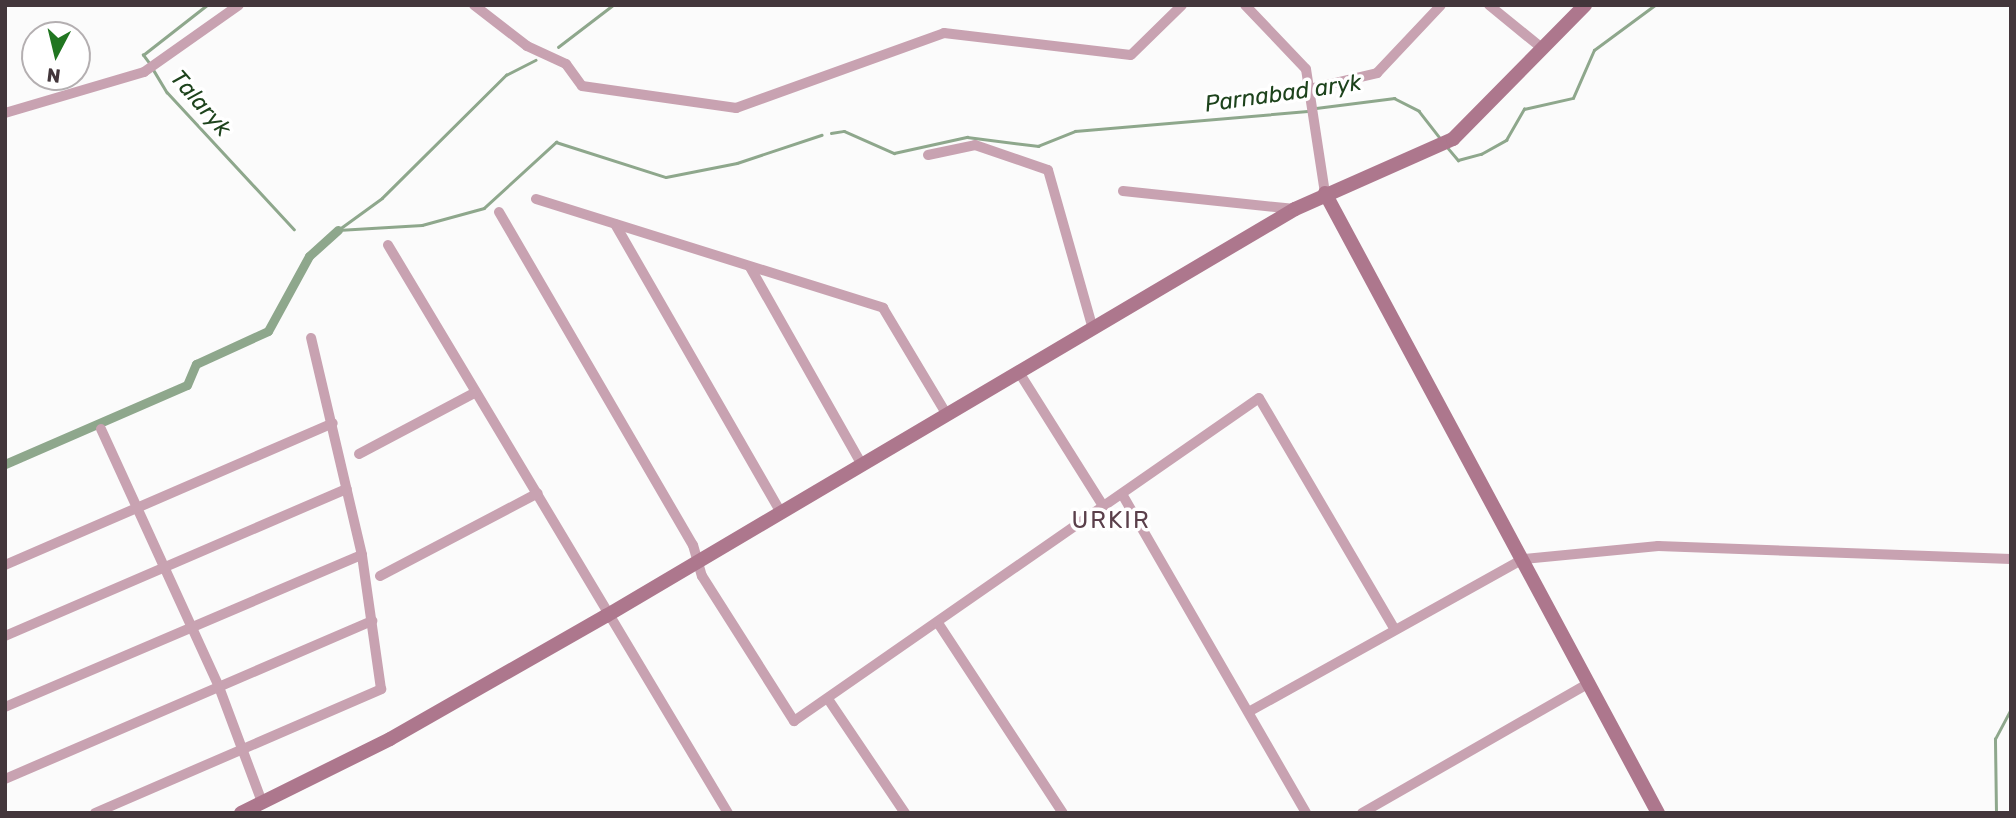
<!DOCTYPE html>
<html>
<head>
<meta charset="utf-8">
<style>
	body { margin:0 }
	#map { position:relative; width:2016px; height:818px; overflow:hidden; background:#fbfbfb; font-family:Rubik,sans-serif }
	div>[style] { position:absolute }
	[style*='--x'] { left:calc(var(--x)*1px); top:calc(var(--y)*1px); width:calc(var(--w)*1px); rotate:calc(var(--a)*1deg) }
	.stream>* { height:2.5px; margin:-1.25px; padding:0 1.25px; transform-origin:1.25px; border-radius:1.25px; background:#8ea78c }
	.canal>* { height:9px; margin:-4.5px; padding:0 4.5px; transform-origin:4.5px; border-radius:4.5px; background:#8ea78c }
	.street>* { height:10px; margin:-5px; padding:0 5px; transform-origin:5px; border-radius:5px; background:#c8a2b1 }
	.secondary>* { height:14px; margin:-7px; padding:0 7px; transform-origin:7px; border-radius:7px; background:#ad778d }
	span { translate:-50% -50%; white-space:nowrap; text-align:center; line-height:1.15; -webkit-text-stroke:7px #fff; paint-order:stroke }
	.water-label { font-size:23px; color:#1d431c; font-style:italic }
	.quarter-label { font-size:24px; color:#5b404b; letter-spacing:2px }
	.frame { position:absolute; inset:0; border:7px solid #43363b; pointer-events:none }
	.north { position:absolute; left:21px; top:21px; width:70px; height:70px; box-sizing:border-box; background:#fff; border:2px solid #b4afb1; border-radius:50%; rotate:187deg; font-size:19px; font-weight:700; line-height:28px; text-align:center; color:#43363b }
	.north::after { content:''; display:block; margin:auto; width:24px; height:32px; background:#217621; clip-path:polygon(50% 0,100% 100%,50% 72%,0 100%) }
</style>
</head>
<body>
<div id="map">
	<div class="stream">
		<i style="--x:558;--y:47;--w:69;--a:-37.4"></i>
		<i style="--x:149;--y:63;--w:10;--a:-127"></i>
		<i style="--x:143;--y:55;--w:81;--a:-38"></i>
		<i style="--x:153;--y:69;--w:27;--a:59"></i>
		<i style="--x:167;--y:92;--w:187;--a:47.2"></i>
		<i style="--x:1316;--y:108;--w:79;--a:-7.3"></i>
		<i style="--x:1394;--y:98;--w:28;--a:27"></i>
		<i style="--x:1419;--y:111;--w:34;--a:52"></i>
		<i style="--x:831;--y:133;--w:13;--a:-9"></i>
		<i style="--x:844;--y:131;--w:55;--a:23.7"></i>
		<i style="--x:894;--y:153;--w:75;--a:-12.4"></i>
		<i style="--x:967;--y:137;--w:72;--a:7.2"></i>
		<i style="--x:1038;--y:146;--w:40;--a:-22"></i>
		<i style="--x:1075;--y:131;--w:236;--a:-4.9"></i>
		<i style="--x:1448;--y:148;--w:16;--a:50"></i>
		<i style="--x:1458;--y:160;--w:24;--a:-15"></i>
		<i style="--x:1481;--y:154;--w:29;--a:-29"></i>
		<i style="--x:1506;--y:140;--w:36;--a:-60"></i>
		<i style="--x:1524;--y:109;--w:50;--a:-12.7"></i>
		<i style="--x:1573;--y:98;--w:52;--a:-66.4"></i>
		<i style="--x:1594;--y:50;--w:76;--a:-36.4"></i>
		<i style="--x:338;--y:230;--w:84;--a:-3.4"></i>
		<i style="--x:422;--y:225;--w:64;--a:-15.3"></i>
		<i style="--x:484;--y:208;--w:98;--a:-42.5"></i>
		<i style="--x:556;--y:142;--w:115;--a:17.7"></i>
		<i style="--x:666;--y:177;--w:72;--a:-11.2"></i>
		<i style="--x:737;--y:163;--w:89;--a:-18.4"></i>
		<i style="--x:338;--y:230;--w:54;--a:-36"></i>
		<i style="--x:382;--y:198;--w:175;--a:-44.8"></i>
		<i style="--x:506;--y:75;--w:33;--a:-27"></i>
		<i style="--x:1996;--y:813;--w:74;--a:-90.8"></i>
		<i style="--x:1995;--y:739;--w:34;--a:-62"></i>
	</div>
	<div class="canal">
		<i style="--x:5;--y:464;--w:198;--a:-23.5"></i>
		<i style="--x:187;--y:385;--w:23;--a:-67"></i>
		<i style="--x:196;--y:364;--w:79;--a:-24.6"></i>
		<i style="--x:268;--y:331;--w:85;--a:-61.3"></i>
		<i style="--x:309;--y:256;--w:39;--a:-42"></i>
	</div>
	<div class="street">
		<i style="--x:474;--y:5;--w:67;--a:37.7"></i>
		<i style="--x:527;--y:46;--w:43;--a:24.8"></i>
		<i style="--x:566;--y:64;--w:27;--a:54"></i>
		<i style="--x:582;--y:86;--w:156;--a:8.1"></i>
		<i style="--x:736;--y:108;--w:221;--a:-19.8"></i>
		<i style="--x:944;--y:33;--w:188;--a:6.7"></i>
		<i style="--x:1131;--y:55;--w:71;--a:-44.4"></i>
		<i style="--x:1245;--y:5;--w:88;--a:46.4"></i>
		<i style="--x:1306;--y:69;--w:125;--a:81.3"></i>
		<i style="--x:1489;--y:5;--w:70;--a:39.2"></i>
		<i style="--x:1309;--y:89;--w:70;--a:-13.2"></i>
		<i style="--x:1377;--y:73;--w:93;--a:-46.7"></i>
		<i style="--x:5;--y:113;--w:145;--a:-16.4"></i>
		<i style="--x:144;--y:72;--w:116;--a:-35.2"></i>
		<i style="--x:928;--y:155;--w:48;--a:-12"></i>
		<i style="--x:975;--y:145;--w:77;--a:18.9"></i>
		<i style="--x:1048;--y:170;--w:165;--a:74.2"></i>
		<i style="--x:1123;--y:191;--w:173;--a:6"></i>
		<i style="--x:536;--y:199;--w:364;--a:17.4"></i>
		<i style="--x:883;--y:308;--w:125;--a:59.1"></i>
		<i style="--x:499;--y:212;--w:385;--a:59.8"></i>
		<i style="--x:693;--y:545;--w:32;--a:74"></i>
		<i style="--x:702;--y:576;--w:172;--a:57.6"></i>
		<i style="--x:794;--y:721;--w:566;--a:-34.78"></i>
		<i style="--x:1259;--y:398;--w:267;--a:59.6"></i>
		<i style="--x:615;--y:224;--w:333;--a:60.1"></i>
		<i style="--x:388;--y:245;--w:662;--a:59.1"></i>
		<i style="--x:750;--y:267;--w:227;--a:60.5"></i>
		<i style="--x:1020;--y:374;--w:156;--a:57.8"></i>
		<i style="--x:101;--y:429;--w:284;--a:65.4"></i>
		<i style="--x:219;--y:687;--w:123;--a:69.5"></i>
		<i style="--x:359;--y:454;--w:132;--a:-27.9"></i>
		<i style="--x:1122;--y:494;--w:368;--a:60"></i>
		<i style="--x:5;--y:565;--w:357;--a:-23.4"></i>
		<i style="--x:380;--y:576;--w:178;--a:-27.7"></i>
		<i style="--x:938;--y:623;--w:227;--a:56.7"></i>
		<i style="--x:5;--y:636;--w:372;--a:-23.3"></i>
		<i style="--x:828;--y:699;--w:138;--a:56"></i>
		<i style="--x:5;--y:707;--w:388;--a:-23.1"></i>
		<i style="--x:1252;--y:710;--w:310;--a:-29.1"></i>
		<i style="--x:1523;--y:559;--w:136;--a:-5.5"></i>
		<i style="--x:1658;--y:546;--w:353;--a:2.1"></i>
		<i style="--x:5;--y:779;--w:400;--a:-23.3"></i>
		<i style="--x:95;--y:813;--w:312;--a:-23.4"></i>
		<i style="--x:381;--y:689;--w:135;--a:-98.1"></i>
		<i style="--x:362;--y:555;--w:223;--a:-103.2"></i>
		<i style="--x:1362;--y:813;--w:262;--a:-29.8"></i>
	</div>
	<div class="secondary">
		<i style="--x:1325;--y:193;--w:704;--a:61.76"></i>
		<i style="--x:241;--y:813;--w:166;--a:-26.4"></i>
		<i style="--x:390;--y:739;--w:249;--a:-29.7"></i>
		<i style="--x:606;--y:616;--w:800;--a:-30.57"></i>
		<i style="--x:1295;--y:209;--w:173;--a:-23.9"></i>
		<i style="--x:1453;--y:139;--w:188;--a:-45.4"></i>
	</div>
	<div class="water-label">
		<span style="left:1283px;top:93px;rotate:-8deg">Parnabad aryk</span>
		<span style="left:201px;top:103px;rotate:49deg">Talaryk</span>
	</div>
	<div class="quarter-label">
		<span style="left:1111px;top:521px">URKIR</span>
	</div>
	<div class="frame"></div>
	<div class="north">N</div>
</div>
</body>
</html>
